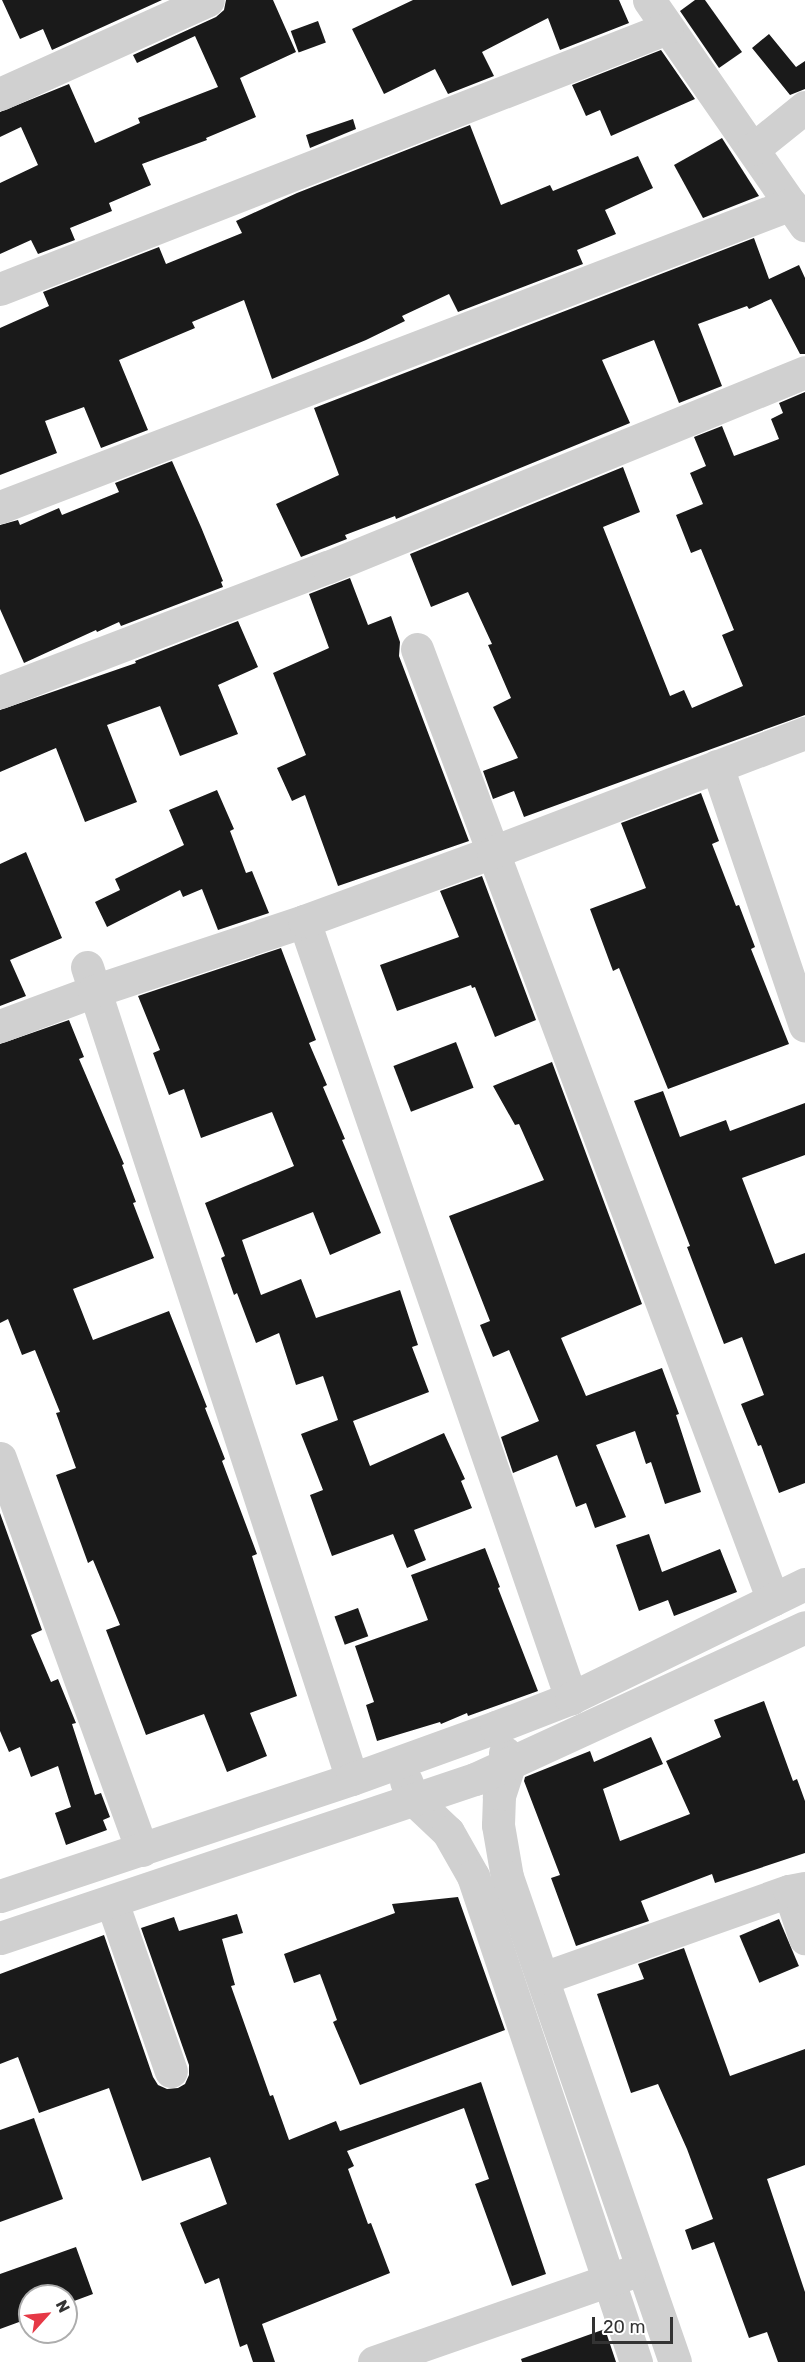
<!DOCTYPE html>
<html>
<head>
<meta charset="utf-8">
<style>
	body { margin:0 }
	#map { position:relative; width:805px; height:2362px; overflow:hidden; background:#fff; font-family:Rubik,sans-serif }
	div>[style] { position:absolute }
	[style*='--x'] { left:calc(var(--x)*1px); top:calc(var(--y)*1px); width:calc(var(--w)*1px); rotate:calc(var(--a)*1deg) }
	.building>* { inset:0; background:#1a1a1a; transform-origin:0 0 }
	.minor>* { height:33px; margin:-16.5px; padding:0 16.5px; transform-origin:16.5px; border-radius:16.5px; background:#d0d0d0 }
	span { translate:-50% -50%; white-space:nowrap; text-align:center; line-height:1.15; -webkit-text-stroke:6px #fff; paint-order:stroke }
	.north { position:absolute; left:18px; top:2284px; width:60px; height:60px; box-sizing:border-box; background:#fff; border:2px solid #adadad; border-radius:50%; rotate:63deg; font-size:16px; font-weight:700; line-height:24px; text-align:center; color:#333 }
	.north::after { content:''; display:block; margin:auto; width:21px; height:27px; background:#e63946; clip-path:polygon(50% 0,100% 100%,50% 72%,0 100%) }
	.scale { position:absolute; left:592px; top:2317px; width:81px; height:27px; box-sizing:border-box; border:3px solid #333; border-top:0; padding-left:8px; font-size:18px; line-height:21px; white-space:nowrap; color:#333; -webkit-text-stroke:4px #fff; paint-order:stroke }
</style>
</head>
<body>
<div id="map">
	<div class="building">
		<i style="clip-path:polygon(2px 0,162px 0,52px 50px,43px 29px,20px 39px)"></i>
		<i style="clip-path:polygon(226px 0,273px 0,296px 52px,240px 78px,256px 117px,206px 138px,207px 140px,142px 164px,151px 185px,109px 203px,112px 211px,70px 228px,75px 240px,38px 254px,31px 240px,0 254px,0 183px,38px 165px,21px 127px,0 137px,0 112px,69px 84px,95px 143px,140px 123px,138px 118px,218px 87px,195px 36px,137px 63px,133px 55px,216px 17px,224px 10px)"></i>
		<i style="clip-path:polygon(413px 0,619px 0,629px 23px,560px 50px,548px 18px,482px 52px,494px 76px,448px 94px,435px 69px,384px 94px,352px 29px)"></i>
		<i style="clip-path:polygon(695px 0,705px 0,742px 52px,719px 68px,680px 11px)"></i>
		<i style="left:318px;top:21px;width:23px;height:29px;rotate:70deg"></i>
		<i style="clip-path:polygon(769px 34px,796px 67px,805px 61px,805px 89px,790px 95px,752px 48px)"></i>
		<i style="clip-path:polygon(661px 50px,695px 99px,611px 136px,600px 110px,586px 116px,572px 85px)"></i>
		<i style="clip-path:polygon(353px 119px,356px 129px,310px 148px,306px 135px)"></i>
		<i style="clip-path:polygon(470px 125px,501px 205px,550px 185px,553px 191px,638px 156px,653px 188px,605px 210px,616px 234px,577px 250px,583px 264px,458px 312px,449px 294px,402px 316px,405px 321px,366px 340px,272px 379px,244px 300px,192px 322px,195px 328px,119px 360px,148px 430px,101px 448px,84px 407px,45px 421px,57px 453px,0 475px,0 328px,49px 306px,43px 292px,159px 247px,166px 264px,242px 233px,236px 221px,297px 193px)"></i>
		<i style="clip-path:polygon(722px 138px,759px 196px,703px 218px,674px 165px)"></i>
		<i style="clip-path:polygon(754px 238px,769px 279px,799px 265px,805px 278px,805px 354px,800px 354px,771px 299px,749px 309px,747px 306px,698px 324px,722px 386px,679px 403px,654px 340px,602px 360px,630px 423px,396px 519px,395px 516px,345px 535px,347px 539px,301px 557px,276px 504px,339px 475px,314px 408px)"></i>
		<i style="clip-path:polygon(805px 392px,805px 715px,524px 817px,514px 791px,493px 799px,483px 771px,518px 758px,493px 707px,511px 698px,488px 645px,492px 644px,468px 592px,431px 607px,410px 554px,623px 467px,640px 512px,603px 527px,670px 696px,684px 690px,692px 708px,743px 686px,722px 635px,734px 630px,701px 549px,691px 553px,676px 515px,703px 504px,690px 473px,706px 466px,694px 437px,722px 426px,734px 456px,779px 439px,771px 419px,783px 413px,779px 403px)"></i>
		<i style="clip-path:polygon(172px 461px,201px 527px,223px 581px,221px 582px,223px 587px,121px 626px,119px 622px,97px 632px,96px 630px,24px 663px,0 609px,0 525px,18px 520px,20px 525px,59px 508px,62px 515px,119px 492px,115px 483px)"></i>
		<i style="clip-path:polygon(350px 578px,368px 625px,391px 616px,400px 642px,399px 656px,469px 841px,338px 886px,305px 795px,292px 801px,277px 768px,306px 755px,273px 673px,329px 648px,309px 594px)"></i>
		<i style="clip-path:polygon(238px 621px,258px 667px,218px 685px,238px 734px,180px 756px,160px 706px,107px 725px,137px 802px,85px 822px,56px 748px,0 772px,0 710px,136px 663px,135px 661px)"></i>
		<i style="clip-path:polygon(217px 790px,234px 829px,230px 831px,246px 873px,252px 871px,269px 913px,218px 930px,202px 889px,183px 897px,180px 890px,107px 927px,95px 902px,120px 890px,115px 879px,184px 845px,169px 810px)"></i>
		<i style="clip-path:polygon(701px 793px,719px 841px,712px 844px,736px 906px,739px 905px,755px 947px,751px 949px,789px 1044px,668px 1089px,619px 968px,613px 971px,590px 909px,646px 888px,621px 823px)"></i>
		<i style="clip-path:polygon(26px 852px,62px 938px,10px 960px,26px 996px,0 1006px,0 864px)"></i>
		<i style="clip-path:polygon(482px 876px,536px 1020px,495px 1037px,475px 987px,472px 988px,471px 985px,397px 1011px,380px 965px,459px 937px,440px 891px)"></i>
		<i style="clip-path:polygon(281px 948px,316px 1040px,309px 1043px,327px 1085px,323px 1087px,345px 1139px,342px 1140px,381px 1233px,330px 1255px,313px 1212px,242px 1240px,261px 1295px,301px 1279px,316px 1318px,400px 1290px,418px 1345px,412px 1347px,429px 1392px,353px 1421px,370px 1466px,444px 1433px,465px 1479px,461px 1481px,472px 1508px,414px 1530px,426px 1560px,407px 1568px,393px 1534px,332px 1556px,310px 1495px,323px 1490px,301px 1434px,338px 1420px,323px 1376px,296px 1385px,279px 1333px,256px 1343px,237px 1293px,234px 1295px,221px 1258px,225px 1256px,205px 1203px,294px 1166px,272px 1112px,201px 1138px,184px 1089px,169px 1095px,153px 1053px,160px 1050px,138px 996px)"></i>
		<i style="clip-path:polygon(69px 1020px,84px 1057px,79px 1059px,124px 1164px,122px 1165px,136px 1202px,133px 1203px,154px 1258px,73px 1289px,93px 1340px,169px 1311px,207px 1407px,205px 1408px,225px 1459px,222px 1461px,257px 1554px,252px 1556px,297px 1696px,250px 1713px,267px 1756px,227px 1772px,204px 1714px,146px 1735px,106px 1630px,120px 1625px,93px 1560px,88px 1563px,56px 1475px,76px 1468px,56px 1413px,60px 1412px,35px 1350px,22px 1355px,8px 1319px,0 1323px,0 1044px)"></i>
		<i style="left:456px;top:1042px;width:49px;height:67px;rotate:69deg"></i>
		<i style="clip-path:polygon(552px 1062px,642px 1304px,561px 1338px,586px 1396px,662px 1368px,679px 1414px,676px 1415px,701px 1492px,665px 1504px,651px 1462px,646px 1464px,635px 1431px,596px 1445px,626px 1517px,595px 1528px,586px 1503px,576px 1507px,557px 1455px,513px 1473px,501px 1437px,539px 1421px,509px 1350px,493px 1357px,480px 1325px,490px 1321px,449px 1216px,544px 1180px,519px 1124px,515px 1125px,493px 1086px)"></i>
		<i style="clip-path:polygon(663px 1091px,680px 1137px,726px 1120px,730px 1131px,805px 1103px,805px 1155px,742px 1178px,775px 1264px,805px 1253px,805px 1483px,779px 1493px,761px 1445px,758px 1446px,741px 1404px,764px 1395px,742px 1337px,724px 1344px,687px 1247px,690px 1246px,634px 1101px)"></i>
		<i style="clip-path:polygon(0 1513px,42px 1630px,31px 1635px,51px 1682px,58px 1679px,76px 1723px,72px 1724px,95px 1795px,101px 1793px,110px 1817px,103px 1820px,107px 1830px,66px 1845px,55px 1813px,71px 1807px,58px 1766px,31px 1777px,20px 1747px,9px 1752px,0 1731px)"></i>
		<i style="clip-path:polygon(649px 1534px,662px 1572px,720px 1549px,737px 1592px,674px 1616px,668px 1600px,639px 1611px,616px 1545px)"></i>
		<i style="clip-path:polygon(485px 1548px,500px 1587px,498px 1588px,538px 1691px,468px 1716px,467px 1713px,441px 1724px,440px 1722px,377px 1741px,366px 1705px,374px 1702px,355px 1646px,428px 1620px,411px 1575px)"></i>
		<i style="left:358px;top:1608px;width:30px;height:25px;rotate:70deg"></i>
		<i style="clip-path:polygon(764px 1701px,793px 1781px,797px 1779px,805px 1801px,805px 1853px,715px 1883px,712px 1874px,641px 1901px,649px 1921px,576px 1946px,551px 1878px,560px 1875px,524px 1781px,525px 1777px,590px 1751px,594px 1762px,651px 1737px,663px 1764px,603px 1789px,620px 1841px,690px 1814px,666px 1761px,721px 1737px,714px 1720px)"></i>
		<i style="clip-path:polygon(458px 1897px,505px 2030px,360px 2085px,333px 2022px,337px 2020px,320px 1974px,294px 1983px,284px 1954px,395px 1913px,392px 1904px)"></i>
		<i style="clip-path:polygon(237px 1914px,243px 1933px,222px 1939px,235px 1985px,231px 1986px,270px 2096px,273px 2095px,289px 2140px,336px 2121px,340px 2131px,481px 2082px,546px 2274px,512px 2286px,475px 2184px,489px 2179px,464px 2108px,347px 2151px,354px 2166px,348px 2169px,368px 2224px,371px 2223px,390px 2273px,262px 2324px,275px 2362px,253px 2362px,247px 2344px,240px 2347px,219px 2278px,205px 2284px,180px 2223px,227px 2204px,210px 2157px,142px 2181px,109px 2088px,39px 2113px,18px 2057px,0 2064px,0 1974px,104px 1935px,153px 2077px,158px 2085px,167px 2089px,178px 2088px,185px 2084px,189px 2075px,189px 2065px,141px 1928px,174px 1917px,179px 1931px)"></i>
		<i style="left:779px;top:1919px;width:51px;height:43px;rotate:67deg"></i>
		<i style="clip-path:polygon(684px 1948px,730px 2076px,805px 2049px,805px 2165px,767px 2179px,805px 2292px,805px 2362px,778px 2362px,767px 2332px,749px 2338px,714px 2242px,692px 2250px,685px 2230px,713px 2219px,687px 2149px,658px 2084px,631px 2093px,597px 1994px,644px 1979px,638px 1964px)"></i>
		<i style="clip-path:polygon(34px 2118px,63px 2199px,0 2222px,0 2130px)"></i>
		<i style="clip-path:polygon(76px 2247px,93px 2294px,66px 2304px,66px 2296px,30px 2296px,30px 2318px,0 2329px,0 2274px)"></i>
		<i style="clip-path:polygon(605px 2329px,616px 2362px,522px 2362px,521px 2359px)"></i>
	</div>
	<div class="minor">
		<i style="--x:649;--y:0;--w:274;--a:55.3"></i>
		<i style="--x:0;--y:94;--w:228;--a:-24.3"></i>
		<i style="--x:753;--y:149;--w:67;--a:-38.9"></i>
		<i style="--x:0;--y:289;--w:716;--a:-21.37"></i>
		<i style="--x:0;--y:507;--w:847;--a:-20.96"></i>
		<i style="--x:417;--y:649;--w:1015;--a:69.48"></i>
		<i style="--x:0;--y:692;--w:351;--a:-20.9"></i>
		<i style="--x:328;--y:567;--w:515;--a:-22.23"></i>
		<i style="--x:717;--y:766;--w:274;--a:71.3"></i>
		<i style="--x:304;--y:921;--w:822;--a:71.04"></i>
		<i style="--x:87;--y:967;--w:854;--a:71.93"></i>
		<i style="--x:0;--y:1026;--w:100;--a:-20.4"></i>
		<i style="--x:94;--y:991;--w:221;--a:-18.4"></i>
		<i style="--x:304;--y:921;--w:201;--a:-20.1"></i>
		<i style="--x:493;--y:852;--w:334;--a:-20.9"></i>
		<i style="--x:0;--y:1458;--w:417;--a:70.1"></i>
		<i style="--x:505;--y:1753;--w:13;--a:72"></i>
		<i style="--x:509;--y:1765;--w:33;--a:108"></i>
		<i style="--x:499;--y:1796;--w:29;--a:92"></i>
		<i style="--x:498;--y:1825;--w:53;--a:80.2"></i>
		<i style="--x:507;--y:1877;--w:513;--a:70.89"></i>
		<i style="--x:406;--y:1781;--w:19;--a:69"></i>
		<i style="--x:413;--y:1799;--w:48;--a:43.3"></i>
		<i style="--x:448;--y:1832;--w:51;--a:60.4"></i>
		<i style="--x:473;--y:1876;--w:513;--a:71.46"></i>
		<i style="--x:789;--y:1891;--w:50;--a:71.2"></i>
		<i style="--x:0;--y:1896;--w:371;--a:-18.4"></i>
		<i style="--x:352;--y:1779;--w:153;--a:-19.9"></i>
		<i style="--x:496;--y:1727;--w:80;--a:-21.1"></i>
		<i style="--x:571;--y:1698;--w:260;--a:-26"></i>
		<i style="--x:112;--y:1902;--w:179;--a:70.8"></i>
		<i style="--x:0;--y:1938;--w:501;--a:-18.51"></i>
		<i style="--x:475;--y:1779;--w:363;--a:-24.7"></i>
		<i style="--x:543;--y:1978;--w:261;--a:-19.5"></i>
		<i style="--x:789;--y:1891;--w:16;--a:-11"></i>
		<i style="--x:374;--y:2362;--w:270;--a:-19.2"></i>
	</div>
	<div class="north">N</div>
	<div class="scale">20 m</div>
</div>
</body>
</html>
